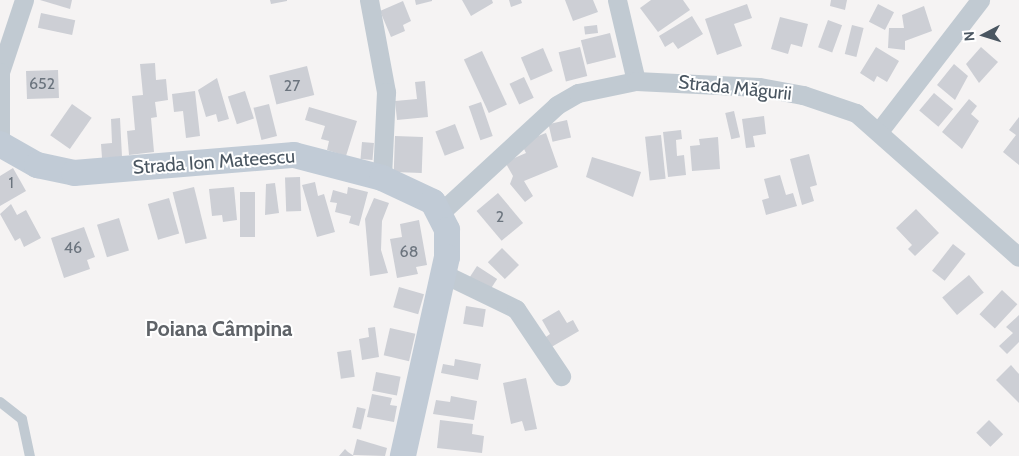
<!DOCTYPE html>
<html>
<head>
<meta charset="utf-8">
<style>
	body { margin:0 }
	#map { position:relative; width:1019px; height:456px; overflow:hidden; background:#f5f3f3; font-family:Cabin,sans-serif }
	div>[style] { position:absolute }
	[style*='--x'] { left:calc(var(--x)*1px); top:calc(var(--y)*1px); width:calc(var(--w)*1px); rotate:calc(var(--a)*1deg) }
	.building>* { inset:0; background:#cdcfd5; transform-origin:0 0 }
	.lane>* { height:10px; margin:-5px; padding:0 5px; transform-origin:5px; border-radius:5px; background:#c1cad2 }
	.street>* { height:19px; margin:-9.5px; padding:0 9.5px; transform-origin:9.5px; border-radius:9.5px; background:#c1cad2 }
	.secondary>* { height:26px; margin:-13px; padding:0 13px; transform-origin:13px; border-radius:13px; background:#c1cbd6 }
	span { translate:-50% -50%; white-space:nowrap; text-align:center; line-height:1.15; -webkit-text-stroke:4px #fff; paint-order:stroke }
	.number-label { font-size:16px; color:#6b747e }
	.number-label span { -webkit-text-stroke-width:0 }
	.street-label { font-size:19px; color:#4a5661 }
	.quarter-label { font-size:21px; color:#5f6368; font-weight:700 }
	.north { position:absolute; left:959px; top:10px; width:50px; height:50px; -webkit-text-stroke:4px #fff; paint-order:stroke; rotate:265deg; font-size:14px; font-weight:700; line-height:20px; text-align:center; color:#4a5661 }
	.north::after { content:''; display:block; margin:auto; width:18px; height:22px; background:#4a5661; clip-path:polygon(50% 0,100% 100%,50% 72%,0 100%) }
</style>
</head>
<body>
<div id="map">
	<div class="building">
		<i style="clip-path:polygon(40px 0,72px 0,70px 9px)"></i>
		<i style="clip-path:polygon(270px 0,287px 0,287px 1px,271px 4px)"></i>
		<i style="clip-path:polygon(415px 0,432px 0,432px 1px,416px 5px)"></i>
		<i style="clip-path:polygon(462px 0,492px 0,493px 3px,471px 16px)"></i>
		<i style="clip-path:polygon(509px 0,521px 0,522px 3px,511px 7px)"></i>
		<i style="clip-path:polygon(565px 0,593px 0,598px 12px,573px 21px)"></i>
		<i style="clip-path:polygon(651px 0,683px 0,690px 10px,658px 32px,640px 8px)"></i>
		<i style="clip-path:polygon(831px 0,847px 0,845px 10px,830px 6px)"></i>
		<i style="clip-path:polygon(403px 1px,411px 21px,403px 25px,405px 31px,391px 37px,380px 11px)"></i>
		<i style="clip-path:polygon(747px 4px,752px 18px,734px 24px,742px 46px,717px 55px,705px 19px)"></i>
		<i style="left:878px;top:4px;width:18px;height:20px;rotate:27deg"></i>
		<i style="clip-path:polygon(924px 6px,932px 31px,905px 41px,905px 50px,888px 48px,889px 28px,904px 28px,902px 15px)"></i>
		<i style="left:41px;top:13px;width:35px;height:15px;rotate:12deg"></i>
		<i style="clip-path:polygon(692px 16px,703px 34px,678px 49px,673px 42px,665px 47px,659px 36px)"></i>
		<i style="clip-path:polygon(780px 17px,808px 24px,802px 47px,791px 44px,788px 54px,771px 49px)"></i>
		<i style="left:828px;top:20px;width:15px;height:29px;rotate:20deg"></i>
		<i style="left:597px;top:25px;width:8px;height:13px;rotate:83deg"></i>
		<i style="left:852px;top:25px;width:12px;height:30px;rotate:14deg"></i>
		<i style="left:610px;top:33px;width:25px;height:30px;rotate:76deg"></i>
		<i style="left:580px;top:47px;width:30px;height:22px;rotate:76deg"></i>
		<i style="clip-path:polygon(876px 47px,899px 61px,887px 82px,877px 76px,874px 82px,860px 73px)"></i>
		<i style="clip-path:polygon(981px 47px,998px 62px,979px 83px,966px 64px)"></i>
		<i style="left:543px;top:48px;width:25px;height:24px;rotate:67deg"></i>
		<i style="left:482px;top:51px;width:59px;height:20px;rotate:65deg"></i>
		<i style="clip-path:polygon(155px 63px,156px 80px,166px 79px,168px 100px,155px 102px,157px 117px,151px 118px,154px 152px,129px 155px,127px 131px,135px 130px,132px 96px,143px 95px,140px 64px)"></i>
		<i style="clip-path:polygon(954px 64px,968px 76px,955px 100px,937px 85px)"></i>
		<i style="left:307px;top:66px;width:30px;height:39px;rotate:76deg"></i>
		<i style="left:58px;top:70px;width:28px;height:32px;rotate:88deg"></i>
		<i style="left:524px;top:77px;width:23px;height:16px;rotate:65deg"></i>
		<i style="clip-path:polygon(217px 78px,229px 119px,218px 122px,216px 114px,206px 117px,198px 90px)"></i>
		<i style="clip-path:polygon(425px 81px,428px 117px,397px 120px,395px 101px,417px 99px,415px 82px)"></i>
		<i style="clip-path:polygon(195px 91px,200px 136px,186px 138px,183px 111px,174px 112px,172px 94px)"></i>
		<i style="left:245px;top:91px;width:29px;height:18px;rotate:72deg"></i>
		<i style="left:934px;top:93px;width:25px;height:23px;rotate:40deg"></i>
		<i style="clip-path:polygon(969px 99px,977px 106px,971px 114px,979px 121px,962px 149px,942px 132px)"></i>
		<i style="left:481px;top:102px;width:36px;height:13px;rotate:71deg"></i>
		<i style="left:72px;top:104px;width:24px;height:38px;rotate:35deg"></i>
		<i style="left:269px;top:104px;width:33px;height:16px;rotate:76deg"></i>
		<i style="clip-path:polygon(309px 107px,357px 121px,346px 156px,327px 150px,329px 141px,321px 139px,325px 126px,305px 120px)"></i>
		<i style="left:734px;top:111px;width:27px;height:9px;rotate:77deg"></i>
		<i style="clip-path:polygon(764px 116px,766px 134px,753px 136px,755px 147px,746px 148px,742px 119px)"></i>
		<i style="clip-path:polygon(1019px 117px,1019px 165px,1003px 152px,1016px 135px,1009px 130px)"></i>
		<i style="clip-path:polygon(120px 118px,122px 157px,102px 158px,101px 144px,112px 143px,111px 119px)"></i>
		<i style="left:567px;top:120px;width:18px;height:19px;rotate:77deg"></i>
		<i style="left:455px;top:124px;width:26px;height:21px;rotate:69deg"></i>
		<i style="clip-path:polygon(681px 130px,682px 139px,676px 140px,677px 156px,684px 155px,686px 175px,668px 177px,663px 132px)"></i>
		<i style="clip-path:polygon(546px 133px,558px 167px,524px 181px,533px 196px,525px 202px,510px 184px,513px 176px,505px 162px,526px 153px,523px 147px,530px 139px)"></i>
		<i style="left:661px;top:135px;width:44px;height:16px;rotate:84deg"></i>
		<i style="left:395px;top:136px;width:28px;height:36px;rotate:2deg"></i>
		<i style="clip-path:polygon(718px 137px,720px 169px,692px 171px,690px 146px,700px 145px,699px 139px)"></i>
		<i style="left:362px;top:142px;width:12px;height:17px;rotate:5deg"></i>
		<i style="clip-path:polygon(809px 154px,817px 185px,810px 187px,814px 201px,802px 205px,790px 159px)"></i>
		<i style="clip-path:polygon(592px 157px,641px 172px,633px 197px,586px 177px)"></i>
		<i style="clip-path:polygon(13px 168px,26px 191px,0 206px,0 176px)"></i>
		<i style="clip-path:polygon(780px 175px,786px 195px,793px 193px,797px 206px,766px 215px,762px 200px,769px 198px,764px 179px)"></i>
		<i style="left:300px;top:177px;width:34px;height:15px;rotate:88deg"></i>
		<i style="clip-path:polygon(315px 182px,318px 196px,324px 194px,335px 232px,317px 237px,302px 185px)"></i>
		<i style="clip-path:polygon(275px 183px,279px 213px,265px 215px,266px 184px)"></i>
		<i style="left:194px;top:187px;width:53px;height:22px;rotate:76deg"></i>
		<i style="clip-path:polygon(234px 187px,237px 220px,223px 222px,222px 215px,212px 216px,209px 189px)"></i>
		<i style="clip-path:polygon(348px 187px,368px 192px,359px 226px,349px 223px,351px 216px,335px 212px,337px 203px,330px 202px,333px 190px,347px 194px)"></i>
		<i style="left:240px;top:192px;width:15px;height:45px"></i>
		<i style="left:498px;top:193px;width:39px;height:28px;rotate:50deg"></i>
		<i style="left:169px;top:198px;width:37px;height:22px;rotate:74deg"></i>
		<i style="clip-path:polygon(374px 198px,389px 203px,382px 221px,381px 250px,388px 273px,370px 276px,365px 219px)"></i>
		<i style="clip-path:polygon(11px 204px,17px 215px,26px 210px,41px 238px,24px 247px,20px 238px,15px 241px,0 214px)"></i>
		<i style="clip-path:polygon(916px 209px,939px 233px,915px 256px,908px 249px,912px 245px,896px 228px)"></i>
		<i style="left:119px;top:218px;width:34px;height:23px;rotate:73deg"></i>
		<i style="clip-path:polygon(419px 220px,427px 265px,416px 267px,418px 274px,397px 278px,390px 239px,402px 237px,400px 224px)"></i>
		<i style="clip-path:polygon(84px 227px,95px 257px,87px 260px,90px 269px,64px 278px,51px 238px)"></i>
		<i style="left:953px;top:244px;width:16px;height:34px;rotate:38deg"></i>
		<i style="left:502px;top:248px;width:24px;height:20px;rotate:45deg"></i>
		<i style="left:477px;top:266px;width:24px;height:17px;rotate:33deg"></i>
		<i style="left:969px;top:275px;width:23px;height:35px;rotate:50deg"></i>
		<i style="left:399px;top:287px;width:26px;height:21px;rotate:16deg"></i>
		<i style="left:1002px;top:290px;width:21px;height:33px;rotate:43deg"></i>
		<i style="left:466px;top:306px;width:20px;height:18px;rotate:9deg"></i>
		<i style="clip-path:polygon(559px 310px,567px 323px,573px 320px,579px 331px,548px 349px,543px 339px,550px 334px,542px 320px)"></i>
		<i style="clip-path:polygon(1019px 315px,1019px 342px,1007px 354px,999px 346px,1013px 333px,1006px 327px)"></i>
		<i style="clip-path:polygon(375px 327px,379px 357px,362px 360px,359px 339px,369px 337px,368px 328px)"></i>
		<i style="left:390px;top:328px;width:26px;height:28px;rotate:13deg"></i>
		<i style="left:351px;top:350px;width:27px;height:14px;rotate:82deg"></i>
		<i style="clip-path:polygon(455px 359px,481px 364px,478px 380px,441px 373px,443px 364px,454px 366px)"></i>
		<i style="clip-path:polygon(1011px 365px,1019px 374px,1019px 403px,996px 380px)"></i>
		<i style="left:376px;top:372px;width:25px;height:19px;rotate:11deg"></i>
		<i style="clip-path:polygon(526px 378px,537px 429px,525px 431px,522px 421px,511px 424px,503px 383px)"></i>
		<i style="clip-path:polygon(372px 394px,392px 398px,390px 405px,397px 406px,394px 422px,367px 417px)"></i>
		<i style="clip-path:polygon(451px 396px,477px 401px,474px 420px,433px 414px,436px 400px,450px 402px)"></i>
		<i style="left:357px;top:407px;width:9px;height:21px;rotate:13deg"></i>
		<i style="clip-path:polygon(440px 420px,473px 424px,472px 434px,484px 436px,482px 453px,437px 448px)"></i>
		<i style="left:989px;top:420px;width:20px;height:18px;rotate:45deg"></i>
		<i style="clip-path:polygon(357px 439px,387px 448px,385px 456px,353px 455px)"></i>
		<i style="clip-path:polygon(345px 449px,348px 452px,354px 456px,339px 456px)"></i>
	</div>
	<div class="lane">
		<i style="--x:0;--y:402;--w:28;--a:38"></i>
		<i style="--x:22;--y:419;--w:38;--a:78"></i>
	</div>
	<div class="street">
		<i style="--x:369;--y:0;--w:94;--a:79.5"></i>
		<i style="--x:386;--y:92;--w:86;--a:92.7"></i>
		<i style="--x:617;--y:0;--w:83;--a:76.8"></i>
		<i style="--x:0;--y:72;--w:76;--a:-71.6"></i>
		<i style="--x:880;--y:130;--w:164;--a:-52.4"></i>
		<i style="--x:0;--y:146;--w:74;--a:-90"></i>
		<i style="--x:440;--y:213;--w:159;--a:-42.7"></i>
		<i style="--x:557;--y:105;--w:24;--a:-30"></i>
		<i style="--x:578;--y:93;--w:59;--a:-11.7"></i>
		<i style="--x:636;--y:81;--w:123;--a:2.8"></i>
		<i style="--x:759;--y:87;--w:45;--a:10.3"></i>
		<i style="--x:803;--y:95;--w:56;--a:18.8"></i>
		<i style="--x:856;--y:113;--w:217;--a:41.5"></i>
		<i style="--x:444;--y:274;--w:80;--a:25.9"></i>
		<i style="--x:516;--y:309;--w:81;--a:56.1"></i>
	</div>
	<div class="secondary">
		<i style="--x:0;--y:144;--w:43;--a:29.6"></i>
		<i style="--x:37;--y:165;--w:38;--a:12"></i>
		<i style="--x:74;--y:173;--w:221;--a:-4.7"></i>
		<i style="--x:294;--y:155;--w:91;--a:14.6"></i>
		<i style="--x:382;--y:178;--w:56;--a:25.2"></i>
		<i style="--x:433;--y:202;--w:31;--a:63"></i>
		<i style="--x:447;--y:230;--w:27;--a:90"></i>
		<i style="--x:447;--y:257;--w:204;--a:102.5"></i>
	</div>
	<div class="number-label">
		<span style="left:42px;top:84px">652</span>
		<span style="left:292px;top:86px">27</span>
		<span style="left:11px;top:183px">1</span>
		<span style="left:500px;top:217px">2</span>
		<span style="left:73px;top:248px">46</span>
		<span style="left:409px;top:252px">68</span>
	</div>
	<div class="street-label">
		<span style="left:735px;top:88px;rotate:6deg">Strada Măgurii</span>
		<span style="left:214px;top:162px;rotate:-4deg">Strada Ion Mateescu</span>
	</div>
	<div class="quarter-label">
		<span style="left:219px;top:329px">Poiana Câmpina</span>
	</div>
	<div class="north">N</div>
</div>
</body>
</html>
